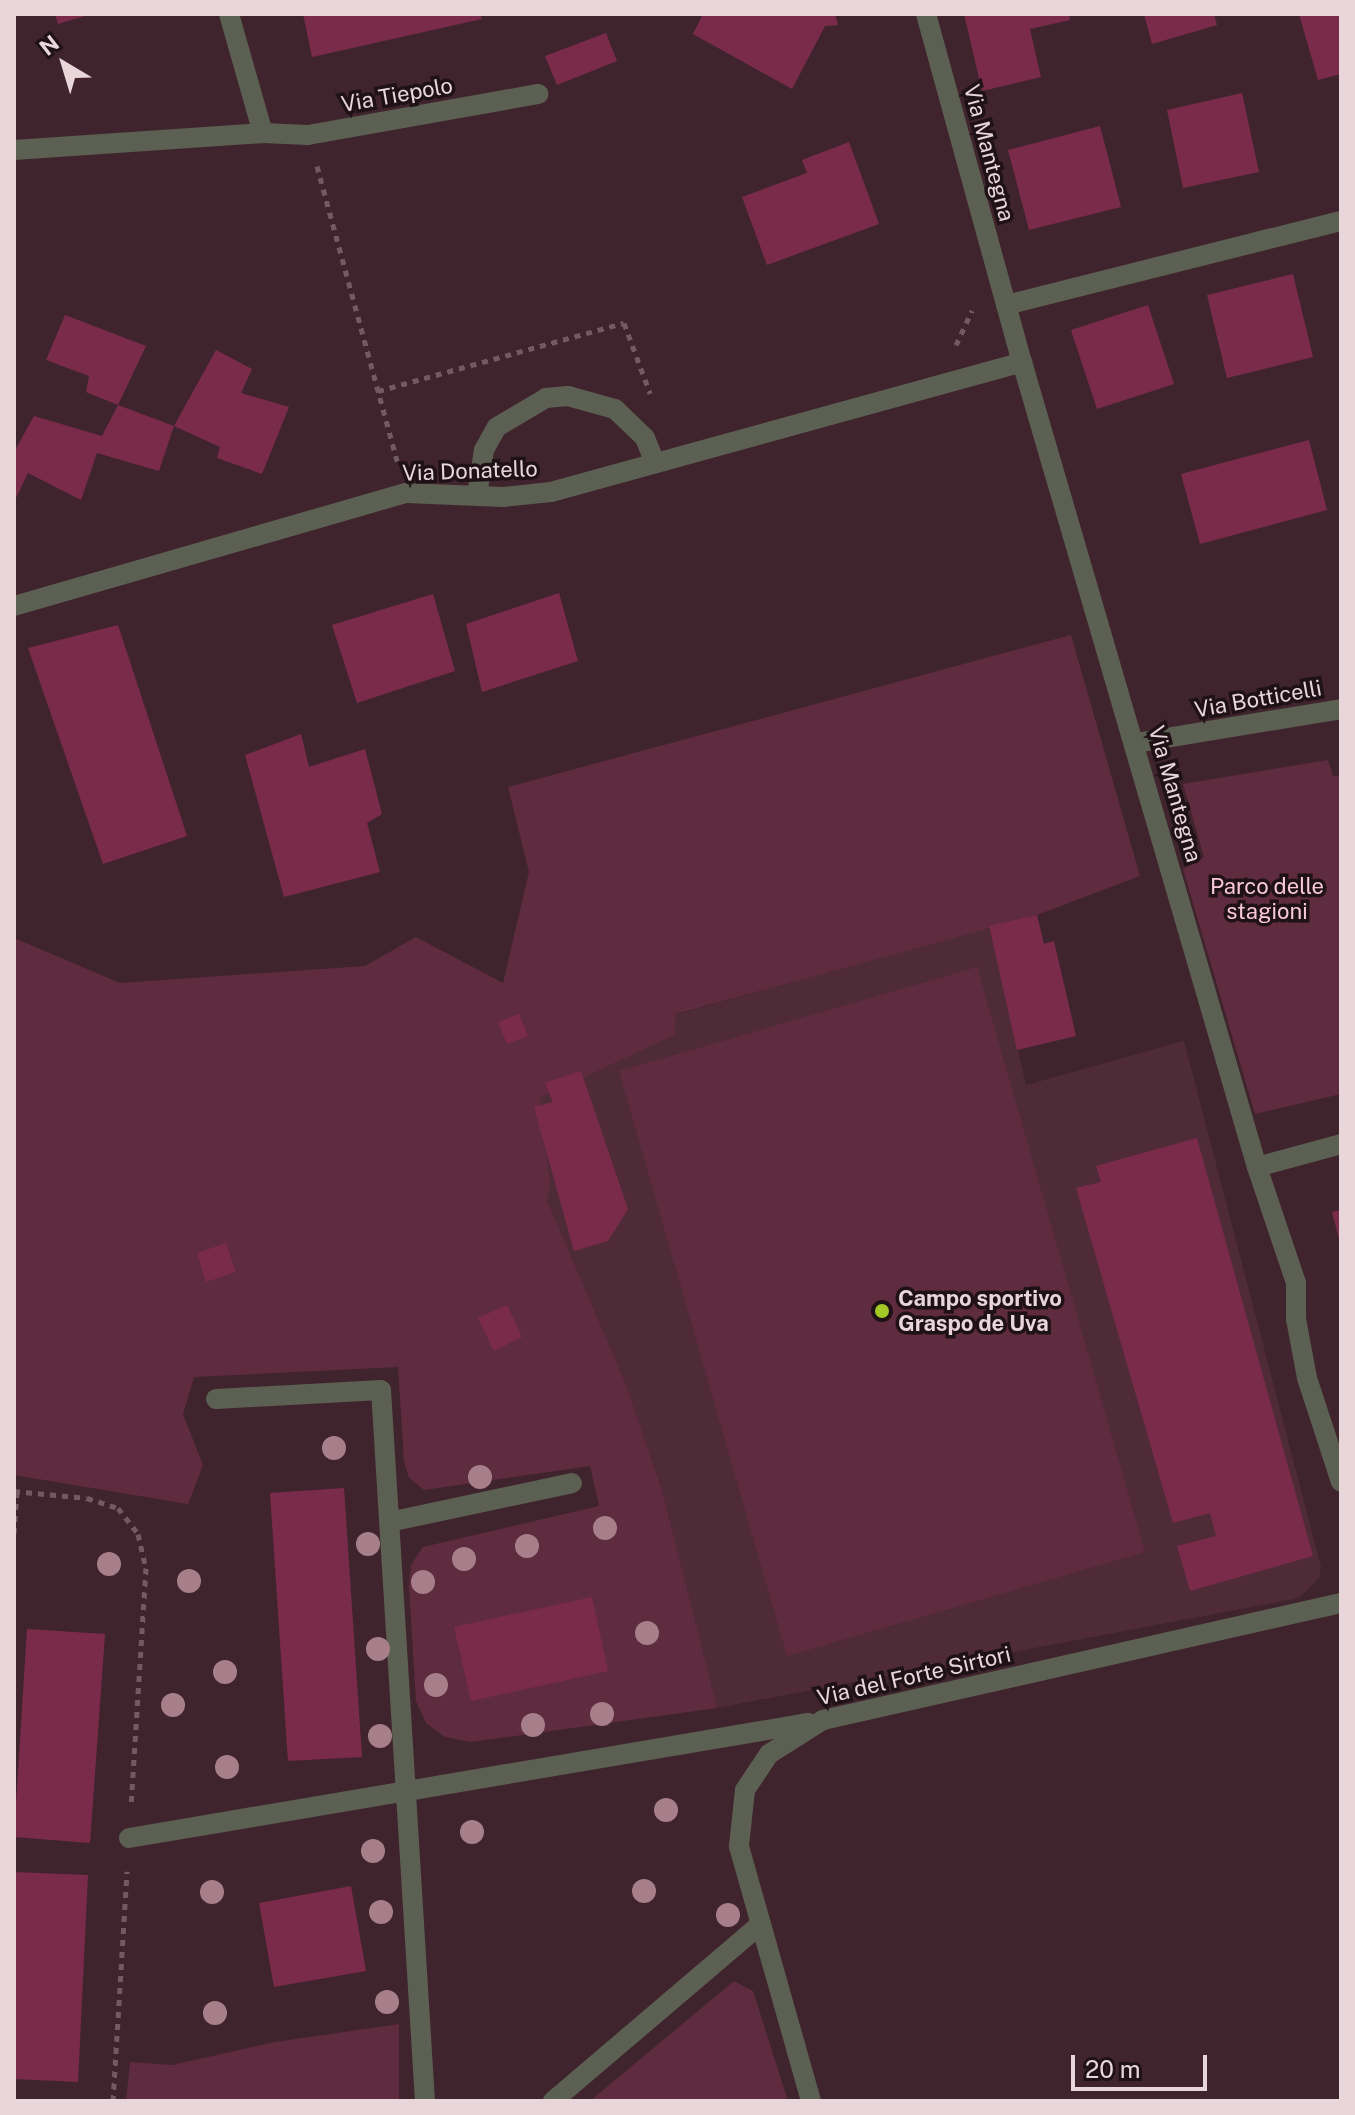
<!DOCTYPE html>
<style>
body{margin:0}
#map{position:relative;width:1355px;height:2115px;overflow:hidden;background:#40242d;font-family:"Public Sans",sans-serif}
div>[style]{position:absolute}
.built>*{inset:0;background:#4f2b37}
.green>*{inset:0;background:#5f2b3e}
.building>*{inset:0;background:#7b2b4a}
.path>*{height:5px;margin-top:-2.5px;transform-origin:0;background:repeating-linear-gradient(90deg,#735a61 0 6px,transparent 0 12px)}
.minor>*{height:20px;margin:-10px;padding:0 10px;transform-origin:10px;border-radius:10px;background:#5c6053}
.trees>*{width:24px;height:24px;margin:-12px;border-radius:50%;background:#a67f8a}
.dots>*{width:22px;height:22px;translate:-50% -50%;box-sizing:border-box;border:4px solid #1f1216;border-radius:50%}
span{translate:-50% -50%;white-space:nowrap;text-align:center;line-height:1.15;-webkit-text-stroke:7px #1f1216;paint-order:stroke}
.street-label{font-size:22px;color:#e9d6db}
.park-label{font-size:22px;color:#fac9d7}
.poi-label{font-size:22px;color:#e9d6db;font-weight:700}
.left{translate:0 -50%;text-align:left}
.frame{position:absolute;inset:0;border:16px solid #e9d6db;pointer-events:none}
.north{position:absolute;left:24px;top:24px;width:80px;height:80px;-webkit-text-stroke:6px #1f1216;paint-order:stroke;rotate:322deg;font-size:22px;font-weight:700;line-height:32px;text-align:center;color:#e9d6db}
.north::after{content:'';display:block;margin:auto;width:28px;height:36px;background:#e9d6db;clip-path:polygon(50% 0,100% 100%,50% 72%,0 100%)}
.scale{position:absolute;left:1071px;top:2055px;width:136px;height:36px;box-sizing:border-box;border:4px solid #e9d6db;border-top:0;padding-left:10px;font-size:24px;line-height:28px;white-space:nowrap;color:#e9d6db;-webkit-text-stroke:6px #1f1216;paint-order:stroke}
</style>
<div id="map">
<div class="built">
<div style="clip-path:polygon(989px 926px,1026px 1085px,1184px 1041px,1321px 1567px,1319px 1578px,1299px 1598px,717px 1708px,663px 1493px,627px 1387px,547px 1200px,531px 1084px,580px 1042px)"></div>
</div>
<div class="green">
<div style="clip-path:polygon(1071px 635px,1140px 876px,1037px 915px,676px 1014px,674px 1035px,540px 1098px,550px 1183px,547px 1200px,627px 1387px,663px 1493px,717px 1708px,471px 1742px,445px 1737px,426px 1723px,416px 1701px,409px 1586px,411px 1565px,423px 1547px,599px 1506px,590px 1466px,424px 1490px,409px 1478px,404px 1461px,398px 1367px,194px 1377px,183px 1414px,203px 1465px,188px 1504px,14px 1475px,14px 938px,120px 983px,365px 966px,416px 937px,503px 983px,529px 872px,508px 787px)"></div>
<div style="clip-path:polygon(1328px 760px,1333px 776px,1341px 775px,1341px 1094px,1255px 1114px,1183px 869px,1204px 857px,1183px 784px)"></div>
<div style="clip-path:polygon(977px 967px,1145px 1552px,787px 1656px,619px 1071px)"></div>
<div style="clip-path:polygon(734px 1981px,753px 1991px,788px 2101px,590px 2101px)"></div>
<div style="clip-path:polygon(399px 2024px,399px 2101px,126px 2101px,130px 2062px,172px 2065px,275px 2042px)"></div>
</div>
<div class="building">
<div style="clip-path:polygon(55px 14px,88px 14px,88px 15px,58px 24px)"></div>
<div style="clip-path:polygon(303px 14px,480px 14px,482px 19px,312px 57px)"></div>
<div style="clip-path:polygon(703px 14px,835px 14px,838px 25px,825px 26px,792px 89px,693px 34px)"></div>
<div style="clip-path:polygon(964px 14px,1069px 14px,1070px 20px,1030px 29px,1041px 77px,982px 91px)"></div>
<div style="clip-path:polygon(1144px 14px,1214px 14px,1217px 25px,1152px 44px)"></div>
<div style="clip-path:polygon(1299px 14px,1341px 14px,1341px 74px,1318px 80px)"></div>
<div style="clip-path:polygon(606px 33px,617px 61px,557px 85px,545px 56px)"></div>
<div style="clip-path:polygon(1242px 93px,1259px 172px,1183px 188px,1167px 110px)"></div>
<div style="clip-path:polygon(1100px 126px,1121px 207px,1029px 230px,1008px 150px)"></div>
<div style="clip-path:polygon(849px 142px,879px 224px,767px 265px,742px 197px,807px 173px,802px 160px)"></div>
<div style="clip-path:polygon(1293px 274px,1313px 357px,1227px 378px,1207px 295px)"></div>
<div style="clip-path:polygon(1148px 305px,1174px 384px,1097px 409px,1071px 330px)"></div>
<div style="clip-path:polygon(65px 315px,146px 346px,118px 405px,86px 392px,89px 376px,46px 360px)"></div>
<div style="clip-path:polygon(216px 350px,252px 369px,241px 393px,289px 407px,262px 474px,217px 458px,220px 447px,174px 426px,159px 471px,97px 453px,81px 500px,28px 473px,14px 502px,14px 452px,34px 416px,102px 436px,118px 405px,174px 426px)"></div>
<div style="clip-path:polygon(1309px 440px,1327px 510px,1200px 544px,1181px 474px)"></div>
<div style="clip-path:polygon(559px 593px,578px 661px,482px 692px,466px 624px)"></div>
<div style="clip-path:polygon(433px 594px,455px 671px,357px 703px,332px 625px)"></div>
<div style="clip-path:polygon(118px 625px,187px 836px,103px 864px,28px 648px)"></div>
<div style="clip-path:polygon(301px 734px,309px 767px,365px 749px,382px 814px,367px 823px,380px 872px,284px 897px,245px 755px)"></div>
<div style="clip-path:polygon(1037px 915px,1044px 944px,1054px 941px,1076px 1036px,1017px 1050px,989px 926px)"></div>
<div style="clip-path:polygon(519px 1014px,528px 1036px,507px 1044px,498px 1022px)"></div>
<div style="clip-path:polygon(581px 1071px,628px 1209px,608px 1241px,574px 1251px,534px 1107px,553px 1102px,545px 1083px)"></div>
<div style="clip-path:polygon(1197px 1138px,1313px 1556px,1190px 1591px,1177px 1546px,1216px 1536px,1210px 1513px,1173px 1523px,1076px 1188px,1101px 1182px,1096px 1166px)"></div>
<div style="clip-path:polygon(1341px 1210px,1341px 1243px,1340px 1243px,1332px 1212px)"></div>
<div style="clip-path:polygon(226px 1243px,236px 1272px,206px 1282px,197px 1253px)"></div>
<div style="clip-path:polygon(507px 1305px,522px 1337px,494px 1351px,478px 1318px)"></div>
<div style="clip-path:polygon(344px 1488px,362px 1757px,288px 1761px,270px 1493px)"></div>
<div style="clip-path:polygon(592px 1597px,608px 1671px,471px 1701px,454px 1627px)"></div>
<div style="clip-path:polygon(27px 1629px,105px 1634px,90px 1843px,14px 1837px)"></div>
<div style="clip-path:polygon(14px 1872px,88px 1875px,78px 2082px,14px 2079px)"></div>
<div style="clip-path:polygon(351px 1886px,366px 1971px,274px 1987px,259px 1903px)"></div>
</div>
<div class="path">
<div style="left:317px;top:166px;width:306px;rotate:74.8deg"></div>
<div style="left:956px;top:345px;width:38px;rotate:-65deg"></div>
<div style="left:378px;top:391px;width:255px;rotate:-15.5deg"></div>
<div style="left:624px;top:323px;width:75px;rotate:69.6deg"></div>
<div style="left:14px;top:1491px;width:73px;rotate:5.5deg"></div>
<div style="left:87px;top:1498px;width:33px;rotate:18deg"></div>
<div style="left:118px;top:1508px;width:33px;rotate:52deg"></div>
<div style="left:138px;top:1534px;width:35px;rotate:77deg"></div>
<div style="left:146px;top:1568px;width:237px;rotate:93.6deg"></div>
<div style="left:14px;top:1533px;width:42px;rotate:-85.9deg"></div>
<div style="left:113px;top:2101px;width:230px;rotate:-86.5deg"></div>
</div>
<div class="minor">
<div style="left:229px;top:14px;width:124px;rotate:74.1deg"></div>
<div style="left:926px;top:14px;width:361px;rotate:74.6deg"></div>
<div style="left:1022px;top:362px;width:839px;rotate:73.73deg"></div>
<div style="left:1257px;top:1167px;width:122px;rotate:71.4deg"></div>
<div style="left:1296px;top:1283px;width:36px;rotate:90deg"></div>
<div style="left:1296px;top:1319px;width:60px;rotate:79.4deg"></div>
<div style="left:1307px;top:1378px;width:109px;rotate:71.9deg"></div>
<div style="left:14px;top:150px;width:250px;rotate:-3.9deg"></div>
<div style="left:263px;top:133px;width:45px;rotate:2.5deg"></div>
<div style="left:308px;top:135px;width:234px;rotate:-10.1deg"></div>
<div style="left:1006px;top:305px;width:345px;rotate:-14.1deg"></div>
<div style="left:477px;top:495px;width:46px;rotate:-81.2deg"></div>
<div style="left:484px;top:450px;width:26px;rotate:-61deg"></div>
<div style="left:497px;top:427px;width:57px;rotate:-30.6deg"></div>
<div style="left:546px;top:398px;width:22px;rotate:-5deg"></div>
<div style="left:568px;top:396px;width:49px;rotate:15.5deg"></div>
<div style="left:615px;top:409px;width:42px;rotate:44deg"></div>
<div style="left:645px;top:438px;width:27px;rotate:68deg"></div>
<div style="left:14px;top:606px;width:408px;rotate:-16.1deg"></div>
<div style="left:406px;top:493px;width:97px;rotate:2.4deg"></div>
<div style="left:503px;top:497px;width:48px;rotate:-5.9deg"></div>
<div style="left:551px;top:492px;width:489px;rotate:-15.4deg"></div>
<div style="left:1136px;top:743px;width:208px;rotate:-9.4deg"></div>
<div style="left:1257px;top:1167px;width:87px;rotate:-15.3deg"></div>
<div style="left:216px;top:1399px;width:165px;rotate:-3.1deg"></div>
<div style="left:381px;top:1390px;width:712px;rotate:86.46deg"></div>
<div style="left:389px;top:1522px;width:187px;rotate:-12deg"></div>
<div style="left:129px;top:1838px;width:689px;rotate:-9.61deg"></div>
<div style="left:553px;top:2101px;width:272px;rotate:-40.4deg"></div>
<div style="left:811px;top:2101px;width:265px;rotate:-105.8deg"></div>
<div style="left:739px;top:1846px;width:56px;rotate:-83.9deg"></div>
<div style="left:745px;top:1790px;width:43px;rotate:-56.3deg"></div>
<div style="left:769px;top:1754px;width:64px;rotate:-32.2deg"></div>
<div style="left:823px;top:1720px;width:531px;rotate:-12.73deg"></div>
</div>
<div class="trees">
<div style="left:334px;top:1448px"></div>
<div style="left:480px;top:1477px"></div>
<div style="left:605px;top:1528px"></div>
<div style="left:368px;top:1544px"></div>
<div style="left:527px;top:1546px"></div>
<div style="left:464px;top:1559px"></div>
<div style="left:109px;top:1564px"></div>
<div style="left:189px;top:1581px"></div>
<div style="left:423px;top:1582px"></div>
<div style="left:647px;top:1633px"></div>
<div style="left:378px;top:1649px"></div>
<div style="left:225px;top:1672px"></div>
<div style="left:436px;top:1685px"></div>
<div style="left:173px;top:1705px"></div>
<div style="left:602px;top:1714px"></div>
<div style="left:533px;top:1725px"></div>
<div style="left:380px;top:1736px"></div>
<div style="left:227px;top:1767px"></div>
<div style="left:666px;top:1810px"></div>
<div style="left:472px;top:1832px"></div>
<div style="left:373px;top:1851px"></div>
<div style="left:644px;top:1891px"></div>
<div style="left:212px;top:1892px"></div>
<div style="left:381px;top:1912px"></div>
<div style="left:728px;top:1915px"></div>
<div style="left:387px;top:2002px"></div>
<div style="left:215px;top:2013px"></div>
</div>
<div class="dots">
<div style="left:882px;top:1311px;background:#a4c825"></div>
</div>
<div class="street-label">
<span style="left:397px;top:95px;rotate:-10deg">Via Tiepolo</span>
<span style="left:989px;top:153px;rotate:75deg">Via Mantegna</span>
<span style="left:470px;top:471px;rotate:-2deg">Via Donatello</span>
<span style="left:1258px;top:699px;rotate:-10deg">Via Botticelli</span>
<span style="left:1175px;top:794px;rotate:74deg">Via Mantegna</span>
<span style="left:914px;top:1676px;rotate:-13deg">Via del Forte Sirtori</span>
</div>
<div class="park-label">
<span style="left:1267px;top:899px">Parco delle<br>stagioni</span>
</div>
<div class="poi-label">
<span class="left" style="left:898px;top:1311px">Campo sportivo<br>Graspo de Uva</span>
</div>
<div class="frame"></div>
<div class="north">N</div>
<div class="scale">20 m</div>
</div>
